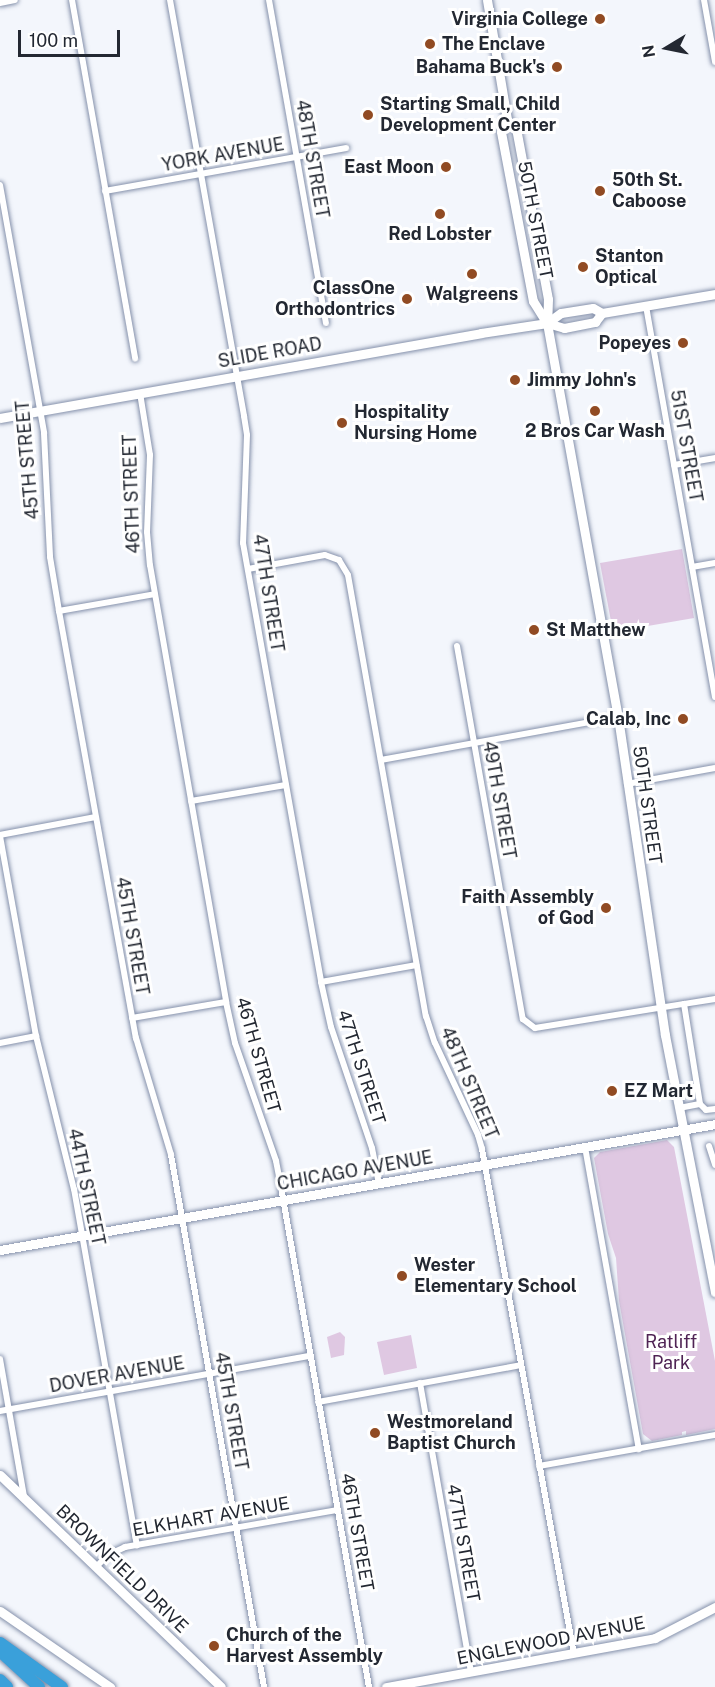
<!DOCTYPE html>
<style>
body{margin:0}
#map{position:relative;width:715px;height:1687px;overflow:hidden;background:#f3f6fc;font-family:"Public Sans",sans-serif}
div>[style]{position:absolute}
.green>*{inset:0;background:#dfc8e2}
.roads{filter:drop-shadow(0 0 2px #8591ab) drop-shadow(0 0 2px #8591ab)}
.street>*{height:6px;margin:-3px;padding:0 3px;transform-origin:3px;border-radius:3px;background:#fff}
.secondary>*{height:9px;margin:-4.5px;padding:0 4.5px;transform-origin:4.5px;border-radius:4.5px;background:#fff}
.highway>*{height:12px;margin:-6px;padding:0 6px;transform-origin:6px;border-radius:6px;background:#3aa0da}
.dots>*{width:16px;height:16px;translate:-50% -50%;box-sizing:border-box;border:3px solid #fff;border-radius:50%}
span{translate:-50% -50%;white-space:nowrap;text-align:center;line-height:1.15;-webkit-text-stroke:6px #fff;paint-order:stroke}
.poi-label{font-size:18px;color:#232832;font-weight:700}
.right{translate:-100% -50%;text-align:right}
.left{translate:0 -50%;text-align:left}
.street-label{font-size:18px;color:#232832}
.park-label{font-size:18px;color:#4f2354}
.north{position:absolute;left:637px;top:18px;width:60px;height:60px;-webkit-text-stroke:4px #fff;paint-order:stroke;rotate:260deg;font-size:16px;font-weight:700;line-height:24px;text-align:center;color:#232832}
.north::after{content:'';display:block;margin:auto;width:21px;height:27px;background:#232832;clip-path:polygon(50% 0,100% 100%,50% 72%,0 100%)}
.scale{position:absolute;left:18px;top:30px;width:102px;height:27px;box-sizing:border-box;border:3px solid #232832;border-top:0;padding-left:8px;font-size:18px;line-height:21px;white-space:nowrap;color:#232832;-webkit-text-stroke:4px #fff;paint-order:stroke}
</style>
<div id="map">
<div class="green">
<div style="clip-path:polygon(682px 549px,694px 618px,613px 632px,600px 563px)"></div>
<div style="clip-path:polygon(667px 1140px,674px 1147px,715px 1361px,715px 1429px,686px 1435px,686px 1431px,682px 1432px,682px 1435px,652px 1441px,643px 1434px,619px 1301px,616px 1258px,608px 1234px,594px 1158px,600px 1152px)"></div>
<div style="clip-path:polygon(340px 1332px,345px 1337px,344px 1355px,331px 1358px,327px 1337px)"></div>
<div style="clip-path:polygon(411px 1335px,417px 1368px,384px 1375px,377px 1342px)"></div>
</div>
<div class="roads">
<div class="street">
<div style="left:72px;top:0;width:364px;rotate:80deg"></div>
<div style="left:170px;top:0;width:423px;rotate:79.9deg"></div>
<div style="left:244px;top:416px;width:19px;rotate:81deg"></div>
<div style="left:247px;top:435px;width:108px;rotate:92.1deg"></div>
<div style="left:243px;top:543px;width:446px;rotate:79.9deg"></div>
<div style="left:321px;top:982px;width:46px;rotate:77.5deg"></div>
<div style="left:331px;top:1027px;width:128px;rotate:71.3deg"></div>
<div style="left:372px;top:1148px;width:36px;rotate:79deg"></div>
<div style="left:269px;top:0;width:328px;rotate:80deg"></div>
<div style="left:704px;top:0;width:63px;rotate:79.9deg"></div>
<div style="left:0;top:3px;width:15px;rotate:-11deg"></div>
<div style="left:0;top:185px;width:252px;rotate:79.9deg"></div>
<div style="left:44px;top:433px;width:124px;rotate:87.2deg"></div>
<div style="left:50px;top:557px;width:55px;rotate:80.5deg"></div>
<div style="left:59px;top:611px;width:434px;rotate:79.8deg"></div>
<div style="left:136px;top:1038px;width:122px;rotate:73.3deg"></div>
<div style="left:171px;top:1155px;width:540px;rotate:80.08deg"></div>
<div style="left:105px;top:191px;width:245px;rotate:-10.1deg"></div>
<div style="left:646px;top:306px;width:397px;rotate:80deg"></div>
<div style="left:140px;top:393px;width:63px;rotate:80.8deg"></div>
<div style="left:150px;top:455px;width:77px;rotate:92.2deg"></div>
<div style="left:147px;top:532px;width:33px;rotate:85deg"></div>
<div style="left:150px;top:565px;width:444px;rotate:80.1deg"></div>
<div style="left:226px;top:1002px;width:42px;rotate:77.6deg"></div>
<div style="left:235px;top:1043px;width:125px;rotate:70.8deg"></div>
<div style="left:276px;top:1161px;width:26px;rotate:79deg"></div>
<div style="left:281px;top:1187px;width:508px;rotate:80.02deg"></div>
<div style="left:674px;top:465px;width:42px;rotate:-9.7deg"></div>
<div style="left:692px;top:567px;width:23px;rotate:-10deg"></div>
<div style="left:248px;top:569px;width:78px;rotate:-10.3deg"></div>
<div style="left:325px;top:555px;width:15px;rotate:20deg"></div>
<div style="left:339px;top:560px;width:17px;rotate:59deg"></div>
<div style="left:348px;top:575px;width:448px;rotate:80deg"></div>
<div style="left:426px;top:1016px;width:28px;rotate:72deg"></div>
<div style="left:435px;top:1043px;width:102px;rotate:64.9deg"></div>
<div style="left:478px;top:1135px;width:15px;rotate:74deg"></div>
<div style="left:482px;top:1149px;width:513px;rotate:79.68deg"></div>
<div style="left:59px;top:611px;width:97px;rotate:-10deg"></div>
<div style="left:457px;top:646px;width:379px;rotate:80deg"></div>
<div style="left:523px;top:1019px;width:15px;rotate:37deg"></div>
<div style="left:535px;top:1028px;width:151px;rotate:-9.2deg"></div>
<div style="left:381px;top:760px;width:241px;rotate:-10.3deg"></div>
<div style="left:627px;top:784px;width:89px;rotate:-10.3deg"></div>
<div style="left:191px;top:801px;width:96px;rotate:-9.6deg"></div>
<div style="left:0;top:835px;width:97px;rotate:-10.7deg"></div>
<div style="left:0;top:836px;width:203px;rotate:79.8deg"></div>
<div style="left:36px;top:1036px;width:158px;rotate:76.1deg"></div>
<div style="left:74px;top:1189px;width:362px;rotate:80deg"></div>
<div style="left:321px;top:982px;width:97px;rotate:-10.1deg"></div>
<div style="left:715px;top:999px;width:31px;rotate:171deg"></div>
<div style="left:684px;top:1004px;width:101px;rotate:80.9deg"></div>
<div style="left:700px;top:1104px;width:8px;rotate:45deg"></div>
<div style="left:706px;top:1110px;width:9px;rotate:-6deg"></div>
<div style="left:132px;top:1018px;width:95px;rotate:-9.7deg"></div>
<div style="left:0;top:1043px;width:37px;rotate:-11deg"></div>
<div style="left:679px;top:1108px;width:21px;rotate:-11deg"></div>
<div style="left:709px;top:1146px;width:20px;rotate:72deg"></div>
<div style="left:585px;top:1147px;width:307px;rotate:79.9deg"></div>
<div style="left:0;top:1359px;width:140px;rotate:80.1deg"></div>
<div style="left:420px;top:1383px;width:293px;rotate:80deg"></div>
<div style="left:318px;top:1402px;width:206px;rotate:-10.3deg"></div>
<div style="left:0;top:1411px;width:315px;rotate:-10.1deg"></div>
<div style="left:539px;top:1466px;width:179px;rotate:-10deg"></div>
<div style="left:96px;top:1567px;width:17px;rotate:-45deg"></div>
<div style="left:108px;top:1555px;width:19px;rotate:-25deg"></div>
<div style="left:125px;top:1547px;width:216px;rotate:-9.9deg"></div>
</div>
<div class="secondary">
<div style="left:487px;top:0;width:122px;rotate:80.5deg"></div>
<div style="left:507px;top:120px;width:12px;rotate:42deg"></div>
<div style="left:516px;top:128px;width:174px;rotate:79.4deg"></div>
<div style="left:548px;top:299px;width:24px;rotate:92deg"></div>
<div style="left:547px;top:323px;width:400px;rotate:79.8deg"></div>
<div style="left:618px;top:717px;width:321px;rotate:81.6deg"></div>
<div style="left:665px;top:1035px;width:262px;rotate:79deg"></div>
<div style="left:507px;top:120px;width:13px;rotate:117deg"></div>
<div style="left:501px;top:132px;width:172px;rotate:79.3deg"></div>
<div style="left:533px;top:301px;width:26px;rotate:58deg"></div>
<div style="left:547px;top:323px;width:17px;rotate:-36deg"></div>
<div style="left:561px;top:313px;width:32px;rotate:-9deg"></div>
<div style="left:593px;top:308px;width:10px;rotate:29deg"></div>
<div style="left:602px;top:313px;width:115px;rotate:-9.5deg"></div>
<div style="left:0;top:418px;width:488px;rotate:-10deg"></div>
<div style="left:481px;top:333px;width:67px;rotate:-8.6deg"></div>
<div style="left:547px;top:323px;width:18px;rotate:16deg"></div>
<div style="left:564px;top:328px;width:32px;rotate:-11deg"></div>
<div style="left:595px;top:322px;width:11px;rotate:-52deg"></div>
<div style="left:0;top:1250px;width:726px;rotate:-9.99deg"></div>
<div style="left:0;top:1475px;width:306px;rotate:43.8deg"></div>
<div style="left:0;top:1611px;width:134px;rotate:34.6deg"></div>
<div style="left:386px;top:1687px;width:273px;rotate:-10.3deg"></div>
<div style="left:655px;top:1638px;width:68px;rotate:-27.3deg"></div>
</div>
<div class="highway">
<div style="left:0;top:1643px;width:76px;rotate:35.4deg"></div>
<div style="left:0;top:1651px;width:53px;rotate:42.7deg"></div>
<div style="left:0;top:1680px;width:10px;rotate:45deg"></div>
</div>
</div>
<div class="dots">
<div style="left:600px;top:19px;background:#914b23"></div>
<div style="left:430px;top:44px;background:#914b23"></div>
<div style="left:557px;top:67px;background:#914b23"></div>
<div style="left:368px;top:115px;background:#914b23"></div>
<div style="left:446px;top:167px;background:#914b23"></div>
<div style="left:600px;top:191px;background:#914b23"></div>
<div style="left:440px;top:214px;background:#914b23"></div>
<div style="left:583px;top:267px;background:#914b23"></div>
<div style="left:472px;top:274px;background:#914b23"></div>
<div style="left:407px;top:299px;background:#914b23"></div>
<div style="left:683px;top:343px;background:#914b23"></div>
<div style="left:515px;top:380px;background:#914b23"></div>
<div style="left:595px;top:411px;background:#914b23"></div>
<div style="left:342px;top:423px;background:#914b23"></div>
<div style="left:534px;top:630px;background:#914b23"></div>
<div style="left:683px;top:719px;background:#914b23"></div>
<div style="left:606px;top:908px;background:#914b23"></div>
<div style="left:612px;top:1091px;background:#914b23"></div>
<div style="left:402px;top:1276px;background:#914b23"></div>
<div style="left:375px;top:1433px;background:#914b23"></div>
<div style="left:214px;top:1646px;background:#914b23"></div>
</div>
<div class="poi-label">
<span class="right" style="left:588px;top:19px">Virginia College</span>
<span class="left" style="left:442px;top:44px">The Enclave</span>
<span class="right" style="left:545px;top:67px">Bahama Buck's</span>
<span class="left" style="left:380px;top:115px">Starting Small, Child<br>Development Center</span>
<span class="right" style="left:434px;top:167px">East Moon</span>
<span class="left" style="left:612px;top:191px">50th St.<br>Caboose</span>
<span style="left:440px;top:234px">Red Lobster</span>
<span class="left" style="left:595px;top:267px">Stanton<br>Optical</span>
<span class="right" style="left:395px;top:299px">ClassOne<br>Orthodontrics</span>
<span style="left:472px;top:294px">Walgreens</span>
<span class="right" style="left:671px;top:343px">Popeyes</span>
<span class="left" style="left:527px;top:380px">Jimmy John's</span>
<span class="left" style="left:354px;top:423px">Hospitality<br>Nursing Home</span>
<span style="left:595px;top:431px">2 Bros Car Wash</span>
<span class="left" style="left:546px;top:630px">St Matthew</span>
<span class="right" style="left:671px;top:719px">Calab, Inc</span>
<span class="right" style="left:594px;top:908px">Faith Assembly<br>of God</span>
<span class="left" style="left:624px;top:1091px">EZ Mart</span>
<span class="left" style="left:414px;top:1276px">Wester<br>Elementary School</span>
<span class="left" style="left:387px;top:1433px">Westmoreland<br>Baptist Church</span>
<span class="left" style="left:226px;top:1646px">Church of the<br>Harvest Assembly</span>
</div>
<div class="street-label">
<span style="left:223px;top:155px;rotate:-10deg">YORK AVENUE</span>
<span style="left:312px;top:159px;rotate:80deg">48TH STREET</span>
<span style="left:535px;top:220px;rotate:79deg">50TH STREET</span>
<span style="left:270px;top:353px;rotate:-10deg">SLIDE ROAD</span>
<span style="left:686px;top:446px;rotate:80deg">51ST STREET</span>
<span style="left:28px;top:460px;rotate:-95deg">45TH STREET</span>
<span style="left:132px;top:494px;rotate:-92deg">46TH STREET</span>
<span style="left:268px;top:593px;rotate:81deg">47TH STREET</span>
<span style="left:499px;top:800px;rotate:80deg">49TH STREET</span>
<span style="left:647px;top:805px;rotate:82deg">50TH STREET</span>
<span style="left:132px;top:936px;rotate:80deg">45TH STREET</span>
<span style="left:258px;top:1055px;rotate:74deg">46TH STREET</span>
<span style="left:361px;top:1067px;rotate:72deg">47TH STREET</span>
<span style="left:469px;top:1083px;rotate:67deg">48TH STREET</span>
<span style="left:355px;top:1171px;rotate:-10deg">CHICAGO AVENUE</span>
<span style="left:86px;top:1187px;rotate:78deg">44TH STREET</span>
<span style="left:117px;top:1375px;rotate:-10deg">DOVER AVENUE</span>
<span style="left:231px;top:1411px;rotate:80deg">45TH STREET</span>
<span style="left:211px;top:1517px;rotate:-10deg">ELKHART AVENUE</span>
<span style="left:357px;top:1532px;rotate:80deg">46TH STREET</span>
<span style="left:463px;top:1543px;rotate:80deg">47TH STREET</span>
<span style="left:122px;top:1569px;rotate:44deg">BROWNFIELD DRIVE</span>
<span style="left:551px;top:1641px;rotate:-11deg">ENGLEWOOD AVENUE</span>
</div>
<div class="park-label">
<span style="left:671px;top:1353px">Ratliff<br>Park</span>
</div>
<div class="north">N</div>
<div class="scale">100 m</div>
</div>
